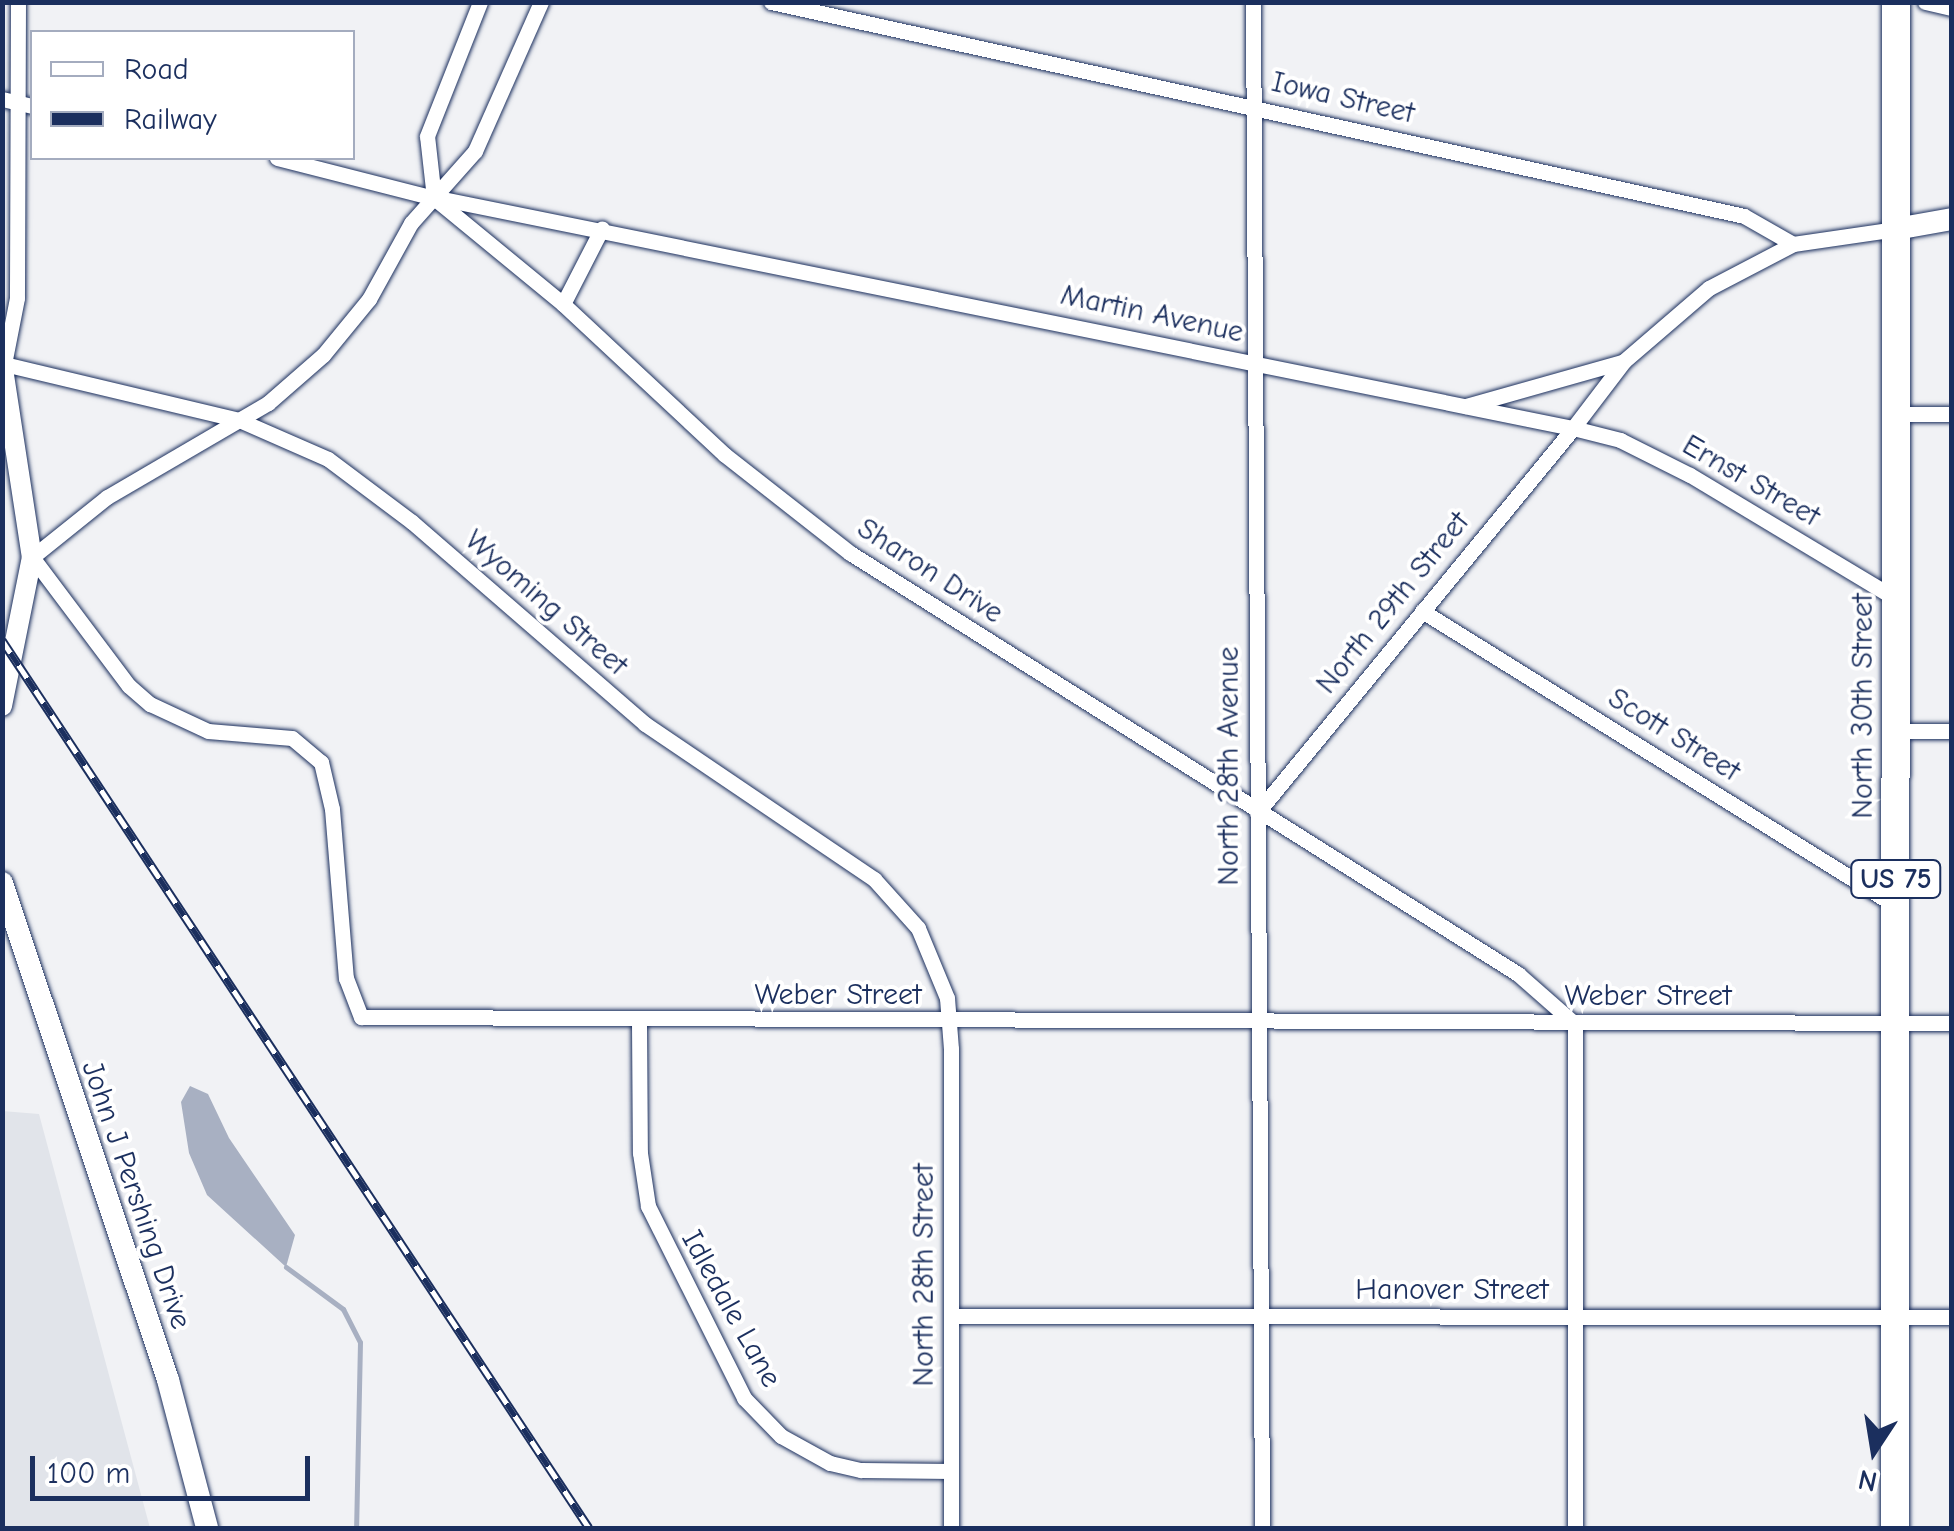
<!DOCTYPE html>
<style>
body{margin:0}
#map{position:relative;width:1954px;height:1531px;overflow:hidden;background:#f1f2f5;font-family:"Comic Neue",sans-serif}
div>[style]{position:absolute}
.built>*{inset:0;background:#e1e4ea}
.water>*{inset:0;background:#a8b0c2}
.stream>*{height:5px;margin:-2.5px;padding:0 2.5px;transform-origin:2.5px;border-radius:2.5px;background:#a8b0c2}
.roads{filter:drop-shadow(0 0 2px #1b2f5e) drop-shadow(0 0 2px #1b2f5e)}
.minor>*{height:15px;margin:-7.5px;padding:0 7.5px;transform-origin:7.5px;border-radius:7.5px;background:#fff}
.tertiary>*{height:20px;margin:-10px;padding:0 10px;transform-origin:10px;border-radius:10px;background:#fff}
.secondary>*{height:22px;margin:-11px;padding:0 11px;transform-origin:11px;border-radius:11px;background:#fff}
.trunk>*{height:28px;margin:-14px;padding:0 14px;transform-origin:14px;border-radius:14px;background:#fff}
.rail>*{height:9px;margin-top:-4.5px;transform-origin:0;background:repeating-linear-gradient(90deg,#fff 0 15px,#1b2f5e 0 30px);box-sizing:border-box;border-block:2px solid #1b2f5e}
span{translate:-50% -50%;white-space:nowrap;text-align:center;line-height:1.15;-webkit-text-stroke:8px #fff;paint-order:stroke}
.shield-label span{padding:2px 8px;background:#fff;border:2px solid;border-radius:8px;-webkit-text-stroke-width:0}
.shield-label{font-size:28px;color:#1b2f5e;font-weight:700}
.street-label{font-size:30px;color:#1b2f5e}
.frame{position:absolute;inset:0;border:5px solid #1b2f5e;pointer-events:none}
.legend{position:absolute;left:30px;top:30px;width:325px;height:130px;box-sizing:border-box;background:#fff;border:2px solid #a4acbf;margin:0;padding:12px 18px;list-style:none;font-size:30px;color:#1b2f5e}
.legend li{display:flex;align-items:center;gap:20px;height:50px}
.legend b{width:50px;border:2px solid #a4acbf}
.north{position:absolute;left:1824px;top:1401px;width:100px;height:100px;-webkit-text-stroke:8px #fff;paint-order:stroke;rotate:192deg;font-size:28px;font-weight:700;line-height:40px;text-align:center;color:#1b2f5e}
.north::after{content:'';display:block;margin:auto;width:35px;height:45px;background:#1b2f5e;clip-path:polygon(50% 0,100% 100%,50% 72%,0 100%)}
.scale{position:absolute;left:30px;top:1456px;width:280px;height:45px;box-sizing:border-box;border:5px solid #1b2f5e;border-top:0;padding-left:12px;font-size:30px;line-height:35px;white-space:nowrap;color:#1b2f5e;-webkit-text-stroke:8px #fff;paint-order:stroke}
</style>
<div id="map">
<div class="built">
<div style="clip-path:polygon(2px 1111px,39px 1114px,150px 1528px,3px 1528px)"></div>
</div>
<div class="water">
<div style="clip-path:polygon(190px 1086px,208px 1094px,229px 1138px,295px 1235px,286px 1267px,207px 1195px,189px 1153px,181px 1102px)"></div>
</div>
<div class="stream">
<div style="left:286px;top:1267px;width:71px;rotate:36.4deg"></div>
<div style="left:343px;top:1309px;width:37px;rotate:63deg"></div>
<div style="left:360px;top:1342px;width:186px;rotate:91.2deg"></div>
</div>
<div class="roads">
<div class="minor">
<div style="left:18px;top:2px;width:296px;rotate:90.2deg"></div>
<div style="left:17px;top:298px;width:67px;rotate:101.1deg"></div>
<div style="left:4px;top:364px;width:242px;rotate:13.4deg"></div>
<div style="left:239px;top:420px;width:97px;rotate:23.7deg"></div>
<div style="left:328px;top:459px;width:105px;rotate:36.9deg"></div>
<div style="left:412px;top:522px;width:308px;rotate:40.9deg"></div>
<div style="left:645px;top:724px;width:277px;rotate:34.1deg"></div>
<div style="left:874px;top:879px;width:66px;rotate:48.1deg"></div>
<div style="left:918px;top:928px;width:76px;rotate:67.5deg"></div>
<div style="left:947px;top:998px;width:51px;rotate:85.5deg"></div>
<div style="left:951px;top:1049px;width:479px;rotate:90deg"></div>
<div style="left:541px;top:2px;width:163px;rotate:113.9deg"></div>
<div style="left:475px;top:151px;width:96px;rotate:131.6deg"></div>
<div style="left:411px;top:223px;width:87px;rotate:118.9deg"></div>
<div style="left:369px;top:299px;width:72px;rotate:129.4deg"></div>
<div style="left:323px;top:355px;width:73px;rotate:138.9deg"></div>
<div style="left:268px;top:403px;width:186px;rotate:149.7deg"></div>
<div style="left:107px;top:497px;width:96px;rotate:141.3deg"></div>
<div style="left:32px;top:557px;width:161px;rotate:53.1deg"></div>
<div style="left:129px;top:686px;width:28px;rotate:41deg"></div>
<div style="left:150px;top:704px;width:64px;rotate:25deg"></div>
<div style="left:208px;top:731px;width:84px;rotate:4.8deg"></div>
<div style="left:292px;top:738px;width:38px;rotate:40deg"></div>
<div style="left:321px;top:762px;width:48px;rotate:76.8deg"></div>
<div style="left:332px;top:809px;width:170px;rotate:85.3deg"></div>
<div style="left:346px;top:978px;width:42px;rotate:69deg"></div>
<div style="left:361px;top:1017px;width:1591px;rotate:0.22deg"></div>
<div style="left:771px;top:2px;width:996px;rotate:12.4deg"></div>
<div style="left:1744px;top:216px;width:56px;rotate:29.7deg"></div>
<div style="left:1793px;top:244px;width:104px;rotate:-8.3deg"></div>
<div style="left:1253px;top:2px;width:1526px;rotate:89.66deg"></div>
<div style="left:1925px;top:2px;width:28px;rotate:13deg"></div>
<div style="left:2px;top:99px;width:31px;rotate:13deg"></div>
<div style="left:277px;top:158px;width:162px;rotate:14.3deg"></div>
<div style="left:434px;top:198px;width:167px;rotate:39.4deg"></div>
<div style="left:563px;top:304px;width:221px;rotate:43deg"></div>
<div style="left:725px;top:455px;width:159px;rotate:38.1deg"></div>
<div style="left:850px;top:553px;width:790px;rotate:32.22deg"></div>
<div style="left:1518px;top:974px;width:76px;rotate:41.3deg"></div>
<div style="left:1575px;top:1024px;width:504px;rotate:90deg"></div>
<div style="left:434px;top:198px;width:62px;rotate:-96.4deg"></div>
<div style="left:427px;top:136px;width:144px;rotate:-68.4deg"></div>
<div style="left:438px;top:198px;width:1158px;rotate:11.46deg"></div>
<div style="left:1573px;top:428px;width:84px;rotate:-52.7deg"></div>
<div style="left:1624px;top:361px;width:112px;rotate:-40.7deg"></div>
<div style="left:1709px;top:288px;width:95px;rotate:-27.6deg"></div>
<div style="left:563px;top:304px;width:85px;rotate:-62.8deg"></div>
<div style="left:1466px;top:406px;width:162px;rotate:-15.8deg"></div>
<div style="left:1896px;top:414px;width:56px"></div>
<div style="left:1422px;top:611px;width:558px;rotate:31.9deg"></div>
<div style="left:1896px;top:731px;width:56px"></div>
<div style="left:1257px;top:813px;width:498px;rotate:-50.6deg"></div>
<div style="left:1573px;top:428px;width:49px;rotate:14.3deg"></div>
<div style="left:1620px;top:440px;width:78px;rotate:26.6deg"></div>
<div style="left:1690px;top:475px;width:239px;rotate:31deg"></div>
<div style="left:639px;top:1023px;width:130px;rotate:89.6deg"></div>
<div style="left:640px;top:1153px;width:54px;rotate:81.4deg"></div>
<div style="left:648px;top:1206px;width:215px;rotate:63.4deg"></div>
<div style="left:744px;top:1398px;width:53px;rotate:45.8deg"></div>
<div style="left:781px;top:1436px;width:56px;rotate:28.9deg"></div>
<div style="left:830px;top:1463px;width:32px;rotate:13deg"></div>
<div style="left:861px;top:1470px;width:90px;rotate:0.6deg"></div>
<div style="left:951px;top:1316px;width:1001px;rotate:0.06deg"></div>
</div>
<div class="tertiary">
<div style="left:2px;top:362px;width:197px;rotate:81.3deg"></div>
<div style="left:32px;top:557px;width:152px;rotate:101.4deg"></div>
</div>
<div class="secondary">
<div style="left:1896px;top:229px;width:57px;rotate:-10.1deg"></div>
<div style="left:2px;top:883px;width:524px;rotate:71.53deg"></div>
<div style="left:168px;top:1380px;width:153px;rotate:75.2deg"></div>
</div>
<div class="trunk">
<div style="left:1895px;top:1528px;width:1526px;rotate:-89.96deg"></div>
</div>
</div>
<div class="rail">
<div style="left:2px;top:640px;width:1064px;rotate:56.53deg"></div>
</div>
<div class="shield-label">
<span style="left:1896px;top:879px">US 75</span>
</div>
<div class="street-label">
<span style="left:1343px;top:98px;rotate:13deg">Iowa Street</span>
<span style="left:1152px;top:314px;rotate:12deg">Martin Avenue</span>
<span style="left:1751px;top:481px;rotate:30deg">Ernst Street</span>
<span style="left:930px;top:571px;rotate:33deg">Sharon Drive</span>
<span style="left:546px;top:603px;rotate:41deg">Wyoming Street</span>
<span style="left:1393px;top:603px;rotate:-51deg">North 29th Street</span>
<span style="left:1863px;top:706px;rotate:-90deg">North 30th Street</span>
<span style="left:1674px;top:735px;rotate:32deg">Scott Street</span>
<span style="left:1229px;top:766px;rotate:-90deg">North 28th Avenue</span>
<span style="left:838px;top:995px">Weber Street</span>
<span style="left:1648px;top:996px">Weber Street</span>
<span style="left:136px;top:1195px;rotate:71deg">John J Pershing Drive</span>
<span style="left:924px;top:1275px;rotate:-90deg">North 28th Street</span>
<span style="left:1452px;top:1290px">Hanover Street</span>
<span style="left:731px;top:1309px;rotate:61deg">Idledale Lane</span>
</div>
<div class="frame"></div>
<ul class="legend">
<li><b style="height:12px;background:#fff"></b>Road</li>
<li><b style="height:12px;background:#1b2f5e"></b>Railway</li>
</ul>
<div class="north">N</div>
<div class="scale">100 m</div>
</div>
